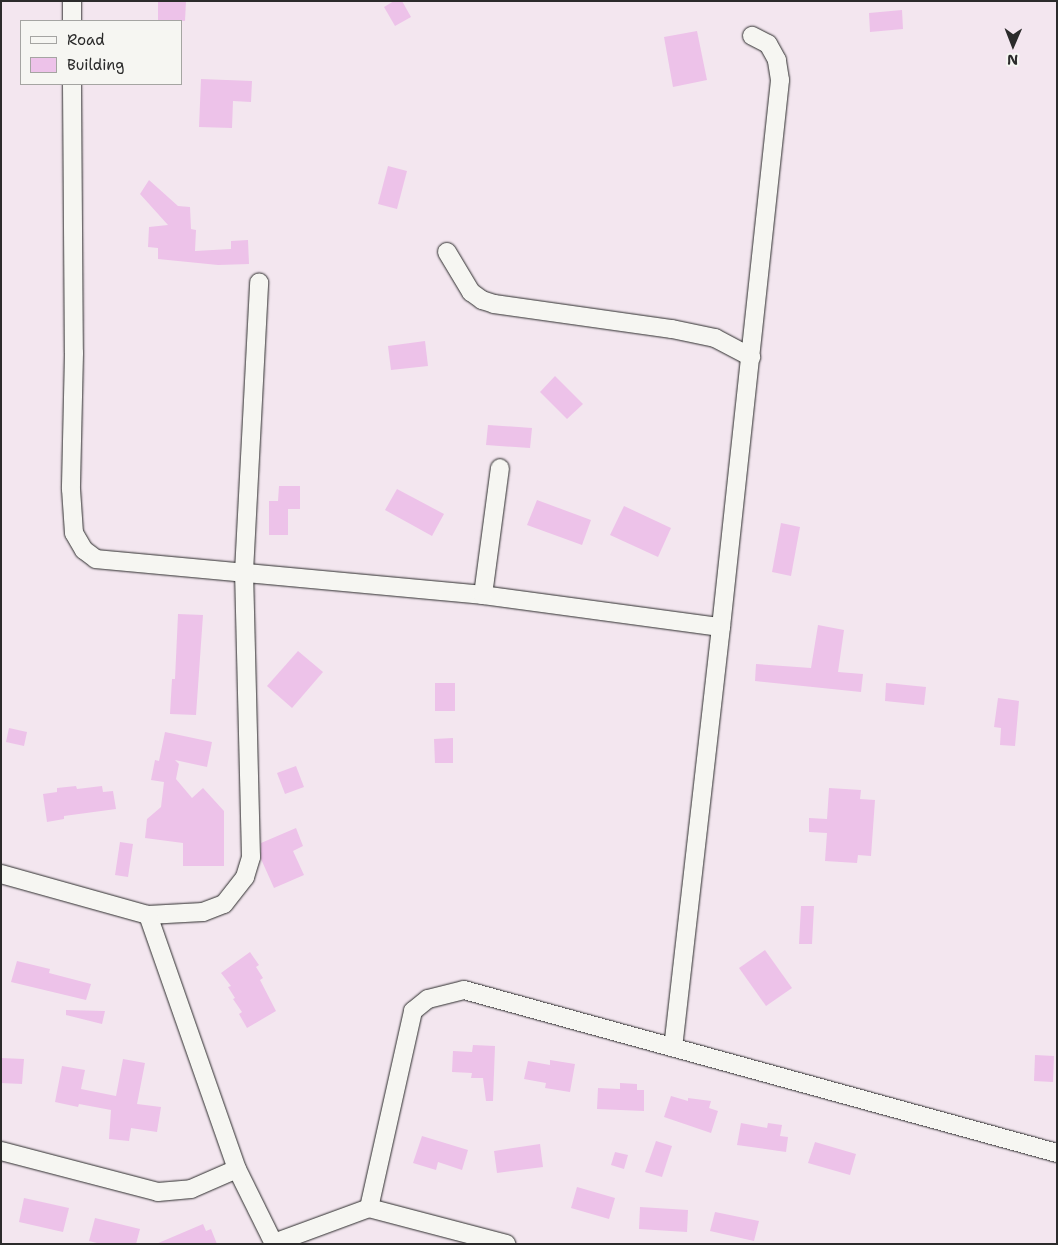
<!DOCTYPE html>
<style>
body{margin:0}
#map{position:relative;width:1058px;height:1245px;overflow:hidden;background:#f3e6ef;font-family:"Shantell Sans",sans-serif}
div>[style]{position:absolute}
.building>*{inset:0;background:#edc2e9}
.roads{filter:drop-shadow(0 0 1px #2b2b2b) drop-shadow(0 0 1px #2b2b2b)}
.minor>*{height:18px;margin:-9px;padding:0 9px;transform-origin:9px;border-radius:9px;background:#f6f6f2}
span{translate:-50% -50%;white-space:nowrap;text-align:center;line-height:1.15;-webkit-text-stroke:4px #f6f6f2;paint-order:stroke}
.frame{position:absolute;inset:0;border:2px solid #2b2b2b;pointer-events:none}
.legend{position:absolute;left:20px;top:20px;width:162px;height:65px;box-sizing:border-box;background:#f6f6f2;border:1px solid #a5a5a2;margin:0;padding:6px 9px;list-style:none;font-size:15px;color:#2b2b2b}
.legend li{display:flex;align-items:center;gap:10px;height:25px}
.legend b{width:25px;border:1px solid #a5a5a2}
.north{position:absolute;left:988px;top:20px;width:50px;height:50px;-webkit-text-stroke:4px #f6f6f2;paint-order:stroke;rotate:181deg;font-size:14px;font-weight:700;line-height:20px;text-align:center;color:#2b2b2b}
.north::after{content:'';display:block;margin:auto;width:18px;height:22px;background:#2b2b2b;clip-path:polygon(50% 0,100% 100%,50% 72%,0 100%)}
</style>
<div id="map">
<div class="building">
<div style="clip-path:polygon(158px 1px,186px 1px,185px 21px,158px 21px)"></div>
<div style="clip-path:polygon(394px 1px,402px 1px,411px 17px,395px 26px,384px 7px)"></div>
<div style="clip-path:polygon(902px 10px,903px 29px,870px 32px,869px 13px)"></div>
<div style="clip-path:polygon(697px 31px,707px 80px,673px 87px,664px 37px)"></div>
<div style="clip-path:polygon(201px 79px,252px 81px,251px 102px,233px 101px,232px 128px,199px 127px)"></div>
<div style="clip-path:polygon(388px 166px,407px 171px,397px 209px,378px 204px)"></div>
<div style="clip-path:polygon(149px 180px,178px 206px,190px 207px,191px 229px,196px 230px,195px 251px,231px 249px,231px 241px,248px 240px,249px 264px,218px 265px,158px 259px,158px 248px,148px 247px,149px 227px,168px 225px,140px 194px)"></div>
<div style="clip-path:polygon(425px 341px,428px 366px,391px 370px,388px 346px)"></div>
<div style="clip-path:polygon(555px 376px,583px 404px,567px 419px,540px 392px)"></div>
<div style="clip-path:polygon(488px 425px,532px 428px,530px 448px,486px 445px)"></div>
<div style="clip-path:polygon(279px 486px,300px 486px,300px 509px,288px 509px,288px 535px,269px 535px,269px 501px,278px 501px)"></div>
<div style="clip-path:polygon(397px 489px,444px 514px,432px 536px,385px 510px)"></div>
<div style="clip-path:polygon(537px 500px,591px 520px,582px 545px,527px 525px)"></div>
<div style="clip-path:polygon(624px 506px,671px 528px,658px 557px,610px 535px)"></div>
<div style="clip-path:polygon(781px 523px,800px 527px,791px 576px,772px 572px)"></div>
<div style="clip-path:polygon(178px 614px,203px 615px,196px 715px,170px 714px,172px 679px,175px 679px)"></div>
<div style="clip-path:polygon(818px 625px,844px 630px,838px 672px,863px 674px,861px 692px,755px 681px,756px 664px,811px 668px)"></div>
<div style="clip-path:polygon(298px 651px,323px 672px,292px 708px,267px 686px)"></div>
<div style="clip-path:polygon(435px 683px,455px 683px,455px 711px,435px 711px)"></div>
<div style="clip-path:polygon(886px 683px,926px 687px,924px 705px,885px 701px)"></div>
<div style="clip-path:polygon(998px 698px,1019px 701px,1015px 746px,1000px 745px,1001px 728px,994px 727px)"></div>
<div style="clip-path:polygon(9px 728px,27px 732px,24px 746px,6px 742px)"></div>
<div style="clip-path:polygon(165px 732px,212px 742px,207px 767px,175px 760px,179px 764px,176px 779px,192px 798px,203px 788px,224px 811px,224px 866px,183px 866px,183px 843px,145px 838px,147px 819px,161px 807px,164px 782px,151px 780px,155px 760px,159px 761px)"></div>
<div style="clip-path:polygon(453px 738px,453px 763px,435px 763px,434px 739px)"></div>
<div style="clip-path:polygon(296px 766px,304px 787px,285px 794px,277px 773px)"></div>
<div style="clip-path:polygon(76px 786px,77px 789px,102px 786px,103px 792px,113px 791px,116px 809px,64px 816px,64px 819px,47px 822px,43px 794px,57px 792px,57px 788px)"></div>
<div style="clip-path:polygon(829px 788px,861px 790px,860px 799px,875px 800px,871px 856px,858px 855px,857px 863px,825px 861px,827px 833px,809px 832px,809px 818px,827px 819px)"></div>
<div style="clip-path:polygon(296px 828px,303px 846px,293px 851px,304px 875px,274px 888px,261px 859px,261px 843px)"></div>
<div style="clip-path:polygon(120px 842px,133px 844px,128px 877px,115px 875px)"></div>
<div style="clip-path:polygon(801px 906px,814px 906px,812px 944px,799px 944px)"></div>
<div style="clip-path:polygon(765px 950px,792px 988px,766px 1006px,739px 968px)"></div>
<div style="clip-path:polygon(250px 952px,259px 965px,256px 967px,263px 978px,260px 980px,276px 1011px,247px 1028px,239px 1014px,242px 1012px,233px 999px,235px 998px,228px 987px,231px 986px,221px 973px)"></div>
<div style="clip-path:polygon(17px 961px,50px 969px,49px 973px,91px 984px,86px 1000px,11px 982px)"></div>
<div style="clip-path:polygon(66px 1010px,105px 1011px,102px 1024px,66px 1015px)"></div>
<div style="clip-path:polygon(473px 1045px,495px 1046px,493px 1101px,486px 1101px,483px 1078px,471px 1078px,472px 1073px,452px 1072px,453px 1051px,472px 1052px)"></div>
<div style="clip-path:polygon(1035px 1055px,1054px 1056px,1053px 1082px,1034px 1081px)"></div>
<div style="clip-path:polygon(1px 1058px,24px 1059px,22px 1084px,1px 1083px)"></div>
<div style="clip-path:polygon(123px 1059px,145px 1063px,137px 1104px,161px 1107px,157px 1132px,131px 1128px,129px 1141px,109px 1139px,111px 1110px,79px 1104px,78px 1107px,55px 1102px,62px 1066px,85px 1070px,81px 1089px,116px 1096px)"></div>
<div style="clip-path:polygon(550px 1060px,575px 1064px,570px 1092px,545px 1088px,546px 1083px,524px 1079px,528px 1061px,550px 1065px)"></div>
<div style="clip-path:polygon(620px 1083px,637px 1084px,637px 1090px,644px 1090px,644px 1111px,597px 1109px,598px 1088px,620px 1089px)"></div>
<div style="clip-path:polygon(671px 1096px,688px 1101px,688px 1098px,711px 1101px,709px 1108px,718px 1111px,711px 1133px,664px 1117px)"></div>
<div style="clip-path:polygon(741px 1123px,767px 1128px,768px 1123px,782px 1125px,780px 1136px,788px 1137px,786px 1152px,737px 1145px)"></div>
<div style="clip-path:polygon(422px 1136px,468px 1150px,462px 1170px,438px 1162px,436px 1170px,413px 1163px)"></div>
<div style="clip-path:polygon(656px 1141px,672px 1146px,662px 1177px,645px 1172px)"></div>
<div style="clip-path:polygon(815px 1142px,856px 1154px,850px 1175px,808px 1163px)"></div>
<div style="clip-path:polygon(540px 1144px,543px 1167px,497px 1173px,494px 1151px)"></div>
<div style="clip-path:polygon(615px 1152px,628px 1155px,624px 1169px,611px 1165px)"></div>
<div style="clip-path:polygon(577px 1187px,615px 1198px,609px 1219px,571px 1208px)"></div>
<div style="clip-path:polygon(24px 1198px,69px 1208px,63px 1232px,19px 1222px)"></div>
<div style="clip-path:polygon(640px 1207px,688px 1210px,687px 1232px,639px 1229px)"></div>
<div style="clip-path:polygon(715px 1212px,759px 1221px,754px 1241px,710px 1231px)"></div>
<div style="clip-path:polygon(95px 1218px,140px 1229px,136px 1244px,101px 1244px,89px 1241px)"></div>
<div style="clip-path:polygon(203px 1224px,206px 1231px,211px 1229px,217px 1244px,156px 1244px)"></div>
</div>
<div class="roads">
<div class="minor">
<div style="left:72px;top:1px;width:20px;rotate:90deg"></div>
<div style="left:72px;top:84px;width:269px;rotate:89.6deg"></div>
<div style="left:74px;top:353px;width:136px;rotate:91.3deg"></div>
<div style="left:71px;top:489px;width:44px;rotate:86.1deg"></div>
<div style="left:74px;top:533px;width:20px;rotate:60deg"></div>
<div style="left:84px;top:550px;width:15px;rotate:37deg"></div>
<div style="left:96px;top:559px;width:389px;rotate:5.3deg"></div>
<div style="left:483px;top:595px;width:240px;rotate:7.7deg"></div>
<div style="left:721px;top:627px;width:423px;rotate:96.5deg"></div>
<div style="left:447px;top:252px;width:47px;rotate:59deg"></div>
<div style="left:471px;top:292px;width:14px;rotate:36deg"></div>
<div style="left:482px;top:300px;width:13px;rotate:18deg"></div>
<div style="left:494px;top:304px;width:180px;rotate:8deg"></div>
<div style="left:672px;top:329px;width:44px;rotate:11.8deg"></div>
<div style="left:715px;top:338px;width:41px;rotate:27.8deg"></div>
<div style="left:483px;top:595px;width:128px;rotate:-82.4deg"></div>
<div style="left:721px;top:627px;width:550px;rotate:-83.84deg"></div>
<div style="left:780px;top:80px;width:20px;rotate:-99deg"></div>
<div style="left:777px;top:60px;width:18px;rotate:-119deg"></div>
<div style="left:768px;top:44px;width:18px;rotate:-153deg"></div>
<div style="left:1px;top:874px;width:153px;rotate:15.6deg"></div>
<div style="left:148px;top:915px;width:55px;rotate:-3.1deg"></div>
<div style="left:203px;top:912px;width:22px;rotate:-21deg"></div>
<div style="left:224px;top:904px;width:34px;rotate:-52deg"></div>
<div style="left:245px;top:877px;width:21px;rotate:-73deg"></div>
<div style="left:251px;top:857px;width:285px;rotate:-91.4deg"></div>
<div style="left:244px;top:572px;width:290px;rotate:-87deg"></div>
<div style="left:148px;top:915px;width:269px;rotate:70.7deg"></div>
<div style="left:237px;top:1169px;width:84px;rotate:63.7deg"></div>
<div style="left:1px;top:1151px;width:162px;rotate:14.6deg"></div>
<div style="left:158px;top:1192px;width:33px;rotate:-5deg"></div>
<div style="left:191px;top:1189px;width:50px;rotate:-23.5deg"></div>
<div style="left:369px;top:1208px;width:142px;rotate:14.7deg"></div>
<div style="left:274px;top:1243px;width:101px;rotate:-20.2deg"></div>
<div style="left:369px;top:1208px;width:202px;rotate:-77.4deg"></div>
<div style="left:413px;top:1011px;width:19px;rotate:-39deg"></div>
<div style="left:428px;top:999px;width:37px;rotate:-14deg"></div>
<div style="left:464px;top:990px;width:615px;rotate:15.37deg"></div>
</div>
</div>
<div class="frame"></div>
<ul class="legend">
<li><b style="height:6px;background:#f6f6f2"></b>Road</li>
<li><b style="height:14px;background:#edc2e9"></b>Building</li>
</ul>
<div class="north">N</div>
</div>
